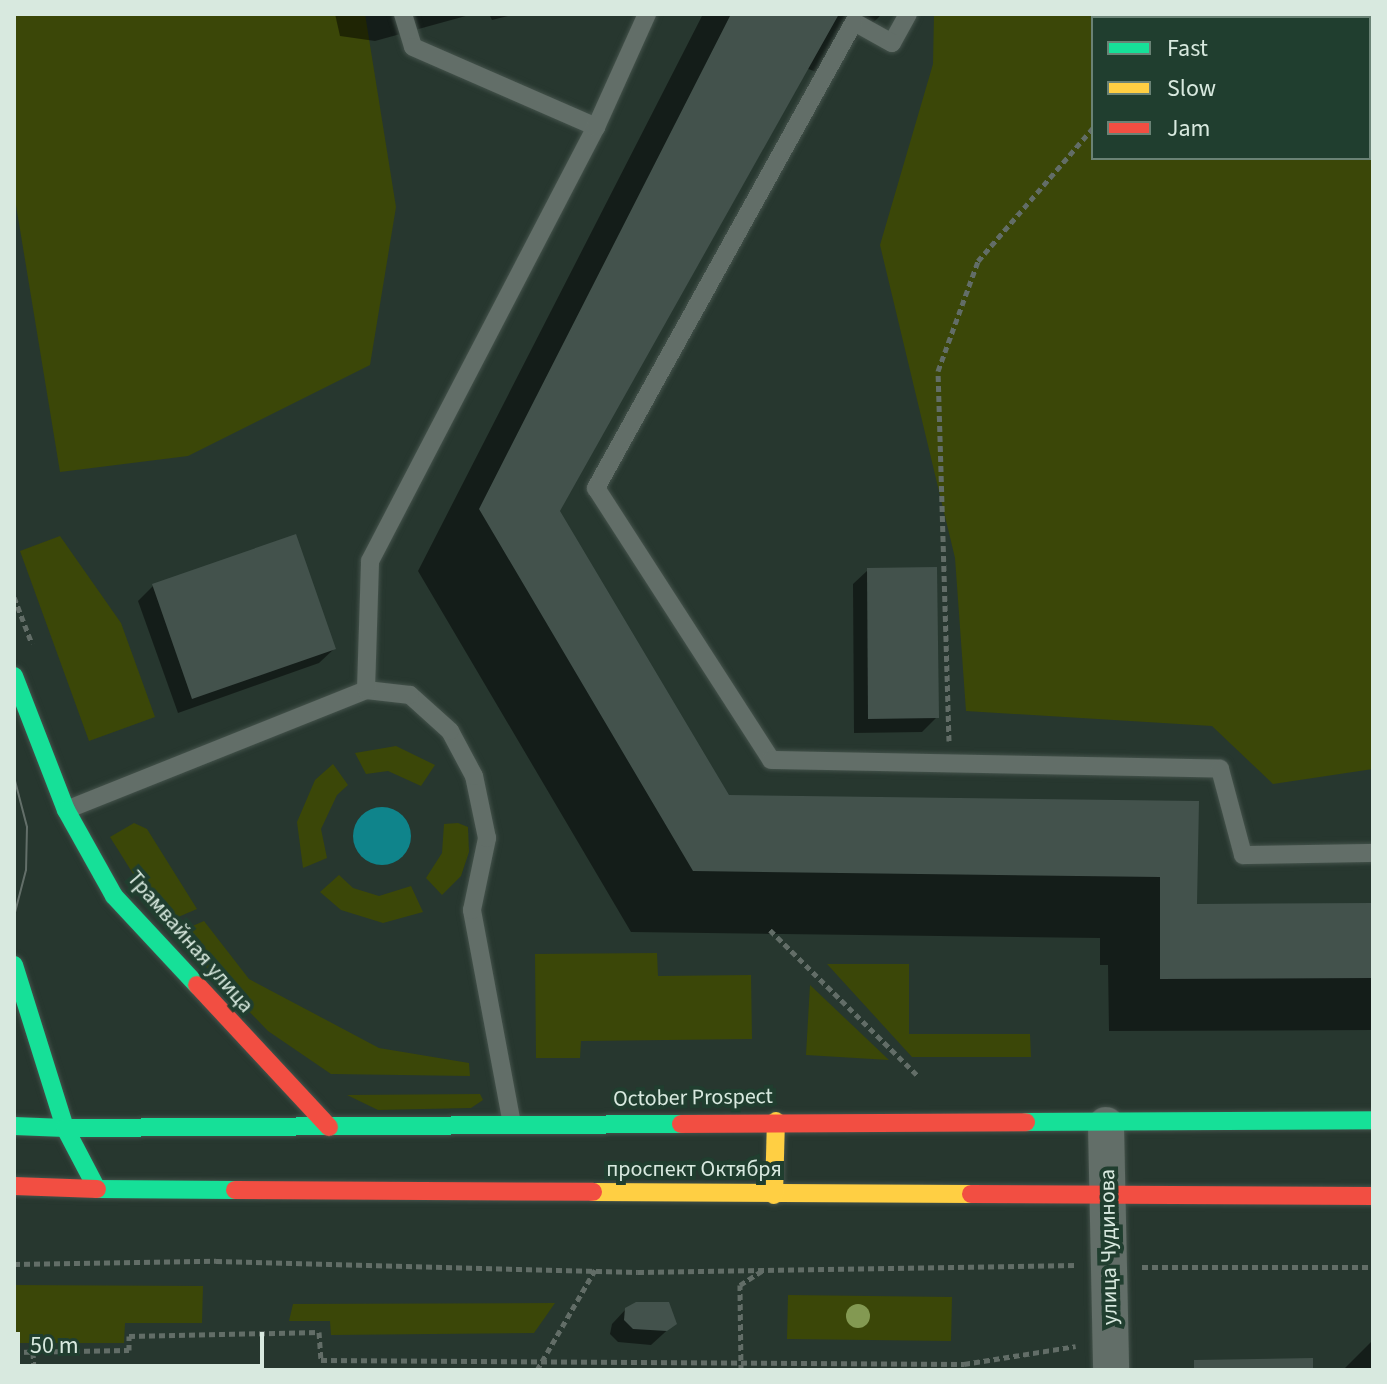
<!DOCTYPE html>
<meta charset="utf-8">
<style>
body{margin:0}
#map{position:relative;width:1387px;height:1384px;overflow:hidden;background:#27372f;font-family:"Source Sans 3",sans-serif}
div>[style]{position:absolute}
.green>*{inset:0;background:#3b4708}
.water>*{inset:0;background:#0f848b}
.round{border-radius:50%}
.shadow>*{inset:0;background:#0007}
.building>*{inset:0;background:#43524c}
.path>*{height:5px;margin-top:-2.5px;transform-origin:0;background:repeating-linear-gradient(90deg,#626d67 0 6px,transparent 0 10px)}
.roads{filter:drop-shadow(0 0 2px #44524b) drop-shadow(0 0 2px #44524b)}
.lane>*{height:18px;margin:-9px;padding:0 9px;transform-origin:9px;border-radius:9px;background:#626e68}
.street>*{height:36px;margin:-18px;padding:0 18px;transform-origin:18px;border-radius:18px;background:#626e68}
.fast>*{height:18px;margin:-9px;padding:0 9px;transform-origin:9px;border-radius:9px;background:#16e098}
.slow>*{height:18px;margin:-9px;padding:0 9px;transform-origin:9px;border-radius:9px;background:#ffcf43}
.jam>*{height:18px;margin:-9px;padding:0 9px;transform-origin:9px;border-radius:9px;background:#f24e42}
.tram>*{height:2px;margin:-1px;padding:0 1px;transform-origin:1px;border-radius:1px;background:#636f69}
.trees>*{width:24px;height:24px;margin:-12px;border-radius:50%;background:#839952}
span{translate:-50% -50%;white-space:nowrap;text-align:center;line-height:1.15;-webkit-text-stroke:8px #203e2f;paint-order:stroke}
.street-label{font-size:22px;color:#d8e9df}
.frame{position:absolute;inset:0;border:16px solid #d8e9df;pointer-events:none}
.legend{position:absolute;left:1091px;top:16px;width:280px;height:144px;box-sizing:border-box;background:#203e2f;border:2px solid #6a8275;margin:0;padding:10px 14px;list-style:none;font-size:24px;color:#d8e9df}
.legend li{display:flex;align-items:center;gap:16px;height:40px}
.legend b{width:40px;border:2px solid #6a8275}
.scale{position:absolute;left:16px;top:1332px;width:248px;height:36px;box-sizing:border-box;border:4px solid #d8e9df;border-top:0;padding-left:10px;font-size:24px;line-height:28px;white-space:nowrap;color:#d8e9df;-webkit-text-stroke:6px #203e2f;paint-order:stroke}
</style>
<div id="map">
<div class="green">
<div style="clip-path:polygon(14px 14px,365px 14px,396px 207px,370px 365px,188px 456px,60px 472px,14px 193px)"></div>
<div style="clip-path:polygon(934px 14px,1359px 14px,1359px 18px,1093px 18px,1093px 158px,1369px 158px,1369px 39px,1373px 41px,1373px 769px,1273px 784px,1212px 726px,966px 711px,955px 558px,880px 245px,933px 64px)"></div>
<div style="clip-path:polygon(60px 536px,121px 623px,155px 717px,89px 741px,20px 551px)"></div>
<div style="clip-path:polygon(396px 746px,435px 765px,421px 786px,388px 771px,366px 774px,355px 753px)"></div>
<div style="clip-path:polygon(333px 764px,348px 785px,337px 795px,321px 829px,327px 858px,303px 868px,297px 822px,315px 780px)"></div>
<div style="clip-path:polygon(134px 823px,147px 829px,197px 909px,164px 923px,110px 837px)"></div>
<div style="clip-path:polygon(458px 823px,468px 827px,469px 852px,461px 876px,442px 895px,426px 878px,442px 853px,444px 824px)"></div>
<div style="clip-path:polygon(339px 875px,353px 888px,379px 896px,411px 886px,423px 912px,383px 923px,341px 910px,320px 892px)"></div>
<div style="clip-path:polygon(204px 921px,249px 979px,379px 1048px,469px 1063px,470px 1076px,331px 1074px,268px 1031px,174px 934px)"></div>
<div style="clip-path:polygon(657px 953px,658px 976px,751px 975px,752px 1039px,581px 1041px,580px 1058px,536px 1058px,535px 954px)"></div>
<div style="clip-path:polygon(827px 964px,909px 964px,909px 1034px,1030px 1034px,1031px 1057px,912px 1057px)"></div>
<div style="clip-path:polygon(810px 985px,889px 1060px,806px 1055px)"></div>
<div style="clip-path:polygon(480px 1094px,483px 1100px,471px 1108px,378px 1110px,347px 1095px)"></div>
<div style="clip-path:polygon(14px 1285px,203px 1286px,202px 1323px,125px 1323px,124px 1343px,14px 1343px)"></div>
<div style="clip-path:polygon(788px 1295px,952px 1297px,951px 1341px,787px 1339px)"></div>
<div style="clip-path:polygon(555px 1303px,534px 1333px,331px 1335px,330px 1321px,289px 1321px,293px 1304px)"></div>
</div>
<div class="water">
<div class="round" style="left:353px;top:807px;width:58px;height:58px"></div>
</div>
<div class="shadow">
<div style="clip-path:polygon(335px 14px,473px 14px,375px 41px,340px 36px)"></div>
<div style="clip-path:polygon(489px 14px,516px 14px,492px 20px)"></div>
<div style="clip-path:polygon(703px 14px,882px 14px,821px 74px,806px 68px,557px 511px,728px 797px,1197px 803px,1195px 906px,1373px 905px,1373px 1030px,1109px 1031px,1108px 965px,1100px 965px,1100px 938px,631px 932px,418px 571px)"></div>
<div style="clip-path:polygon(868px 570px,937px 717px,922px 732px,854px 733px,853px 584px)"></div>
<div style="clip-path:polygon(153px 586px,334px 649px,319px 663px,178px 713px,138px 601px)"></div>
<div style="clip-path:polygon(626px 1309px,674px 1324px,651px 1345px,618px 1342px,610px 1334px,612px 1324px)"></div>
<div style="clip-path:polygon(1373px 1340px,1373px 1370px,1343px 1370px)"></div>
</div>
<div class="building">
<div style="clip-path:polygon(731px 14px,839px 14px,560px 511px,729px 795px,1199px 801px,1197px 904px,1373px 903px,1373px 978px,1160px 979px,1160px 877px,693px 871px,479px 509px)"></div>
<div style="clip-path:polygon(296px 534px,336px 649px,192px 699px,152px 584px)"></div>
<div style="clip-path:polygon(937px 567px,939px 718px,868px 719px,867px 568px)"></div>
<div style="clip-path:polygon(636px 1302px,669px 1302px,677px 1324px,667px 1331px,633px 1329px,624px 1320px,625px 1308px)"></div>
<div style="clip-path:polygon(1313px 1358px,1313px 1370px,1194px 1370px,1194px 1360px)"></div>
</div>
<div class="path">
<div style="left:1148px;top:18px;width:4px;rotate:-76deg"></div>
<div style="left:14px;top:597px;width:50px;rotate:69deg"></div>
<div style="left:949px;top:741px;width:370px;rotate:-91.7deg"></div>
<div style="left:938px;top:371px;width:117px;rotate:-70deg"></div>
<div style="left:978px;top:261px;width:176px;rotate:-49.2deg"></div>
<div style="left:770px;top:930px;width:209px;rotate:44.6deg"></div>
<div style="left:14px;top:1264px;width:202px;rotate:-0.9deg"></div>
<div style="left:216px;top:1261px;width:422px;rotate:1.5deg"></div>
<div style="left:638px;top:1272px;width:438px;rotate:-0.9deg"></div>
<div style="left:1142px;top:1267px;width:231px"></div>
<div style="left:14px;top:1352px;width:115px;rotate:-1deg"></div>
<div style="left:129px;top:1350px;width:14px;rotate:-90deg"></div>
<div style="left:129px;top:1336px;width:190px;rotate:-1.2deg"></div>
<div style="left:319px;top:1332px;width:28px;rotate:86deg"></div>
<div style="left:321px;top:1360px;width:643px;rotate:0.36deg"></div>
<div style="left:964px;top:1364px;width:113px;rotate:-9.1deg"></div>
<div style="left:33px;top:1352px;width:18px;rotate:87deg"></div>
<div style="left:537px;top:1370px;width:116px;rotate:-59.9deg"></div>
<div style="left:741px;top:1370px;width:85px;rotate:-90.7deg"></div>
<div style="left:740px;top:1285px;width:27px;rotate:-33deg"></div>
</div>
<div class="roads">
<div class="lane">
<div style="left:403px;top:14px;width:34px;rotate:73deg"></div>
<div style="left:413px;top:47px;width:200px;rotate:23.6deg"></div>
<div style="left:908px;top:14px;width:33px;rotate:119deg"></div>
<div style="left:892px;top:43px;width:43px;rotate:-151.1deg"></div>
<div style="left:854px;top:22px;width:533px;rotate:118.97deg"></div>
<div style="left:596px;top:488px;width:323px;rotate:57.2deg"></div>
<div style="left:771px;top:760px;width:449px;rotate:1.1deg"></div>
<div style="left:1220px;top:769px;width:89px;rotate:75deg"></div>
<div style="left:1243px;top:855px;width:130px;rotate:-0.9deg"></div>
<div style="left:66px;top:810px;width:323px;rotate:-21.8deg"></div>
<div style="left:512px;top:1124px;width:218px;rotate:-100.6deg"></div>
<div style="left:472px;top:910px;width:74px;rotate:-78.2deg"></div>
<div style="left:487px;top:838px;width:63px;rotate:-101.8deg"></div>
<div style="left:474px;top:776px;width:51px;rotate:-118.1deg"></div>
<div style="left:450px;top:731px;width:54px;rotate:-138deg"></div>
<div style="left:410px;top:695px;width:44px;rotate:-173.5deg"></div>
<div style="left:366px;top:690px;width:129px;rotate:-88.2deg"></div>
<div style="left:370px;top:561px;width:489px;rotate:-62.5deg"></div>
<div style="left:596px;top:127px;width:124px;rotate:-65.7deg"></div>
</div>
<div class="street">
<div style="left:1106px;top:1125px;width:245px;rotate:88.8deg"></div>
</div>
<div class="fast">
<div style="left:14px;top:676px;width:144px;rotate:68.8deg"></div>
<div style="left:66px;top:810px;width:98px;rotate:60.8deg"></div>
<div style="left:114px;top:896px;width:122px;rotate:47deg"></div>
<div style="left:14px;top:965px;width:171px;rotate:72.6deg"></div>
<div style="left:65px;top:1128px;width:69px;rotate:62.3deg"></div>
<div style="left:97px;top:1189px;width:138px;rotate:0.4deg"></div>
<div style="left:1026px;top:1122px;width:347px;rotate:-0.3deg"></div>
<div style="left:14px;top:1126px;width:51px;rotate:2.2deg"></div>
<div style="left:65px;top:1128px;width:616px;rotate:-0.37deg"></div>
</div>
<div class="slow">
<div style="left:593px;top:1192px;width:378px;rotate:0.3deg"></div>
<div style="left:774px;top:1195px;width:74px;rotate:-88.5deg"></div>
</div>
<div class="jam">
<div style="left:197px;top:985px;width:194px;rotate:47.1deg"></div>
<div style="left:681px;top:1124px;width:345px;rotate:-0.3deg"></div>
<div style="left:14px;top:1186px;width:83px;rotate:2.1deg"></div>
<div style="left:235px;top:1190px;width:358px;rotate:0.3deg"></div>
<div style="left:971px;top:1194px;width:402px;rotate:0.3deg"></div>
</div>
</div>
<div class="tram">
<div style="left:14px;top:777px;width:52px;rotate:75.4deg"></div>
<div style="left:27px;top:827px;width:43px;rotate:91.3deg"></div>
<div style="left:26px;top:870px;width:48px;rotate:104.6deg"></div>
</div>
<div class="trees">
<div style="left:858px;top:1316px"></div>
</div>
<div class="street-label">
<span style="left:190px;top:942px;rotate:49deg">Трамвайная улица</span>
<span style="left:693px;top:1098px;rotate:-1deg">October Prospect</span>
<span style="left:694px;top:1170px">проспект Октября</span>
<span style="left:1109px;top:1247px;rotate:-91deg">улица Чудинова</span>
</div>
<div class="frame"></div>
<ul class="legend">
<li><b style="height:10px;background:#16e098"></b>Fast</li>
<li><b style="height:10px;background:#ffcf43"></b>Slow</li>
<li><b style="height:10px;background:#f24e42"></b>Jam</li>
</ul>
<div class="scale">50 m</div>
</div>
